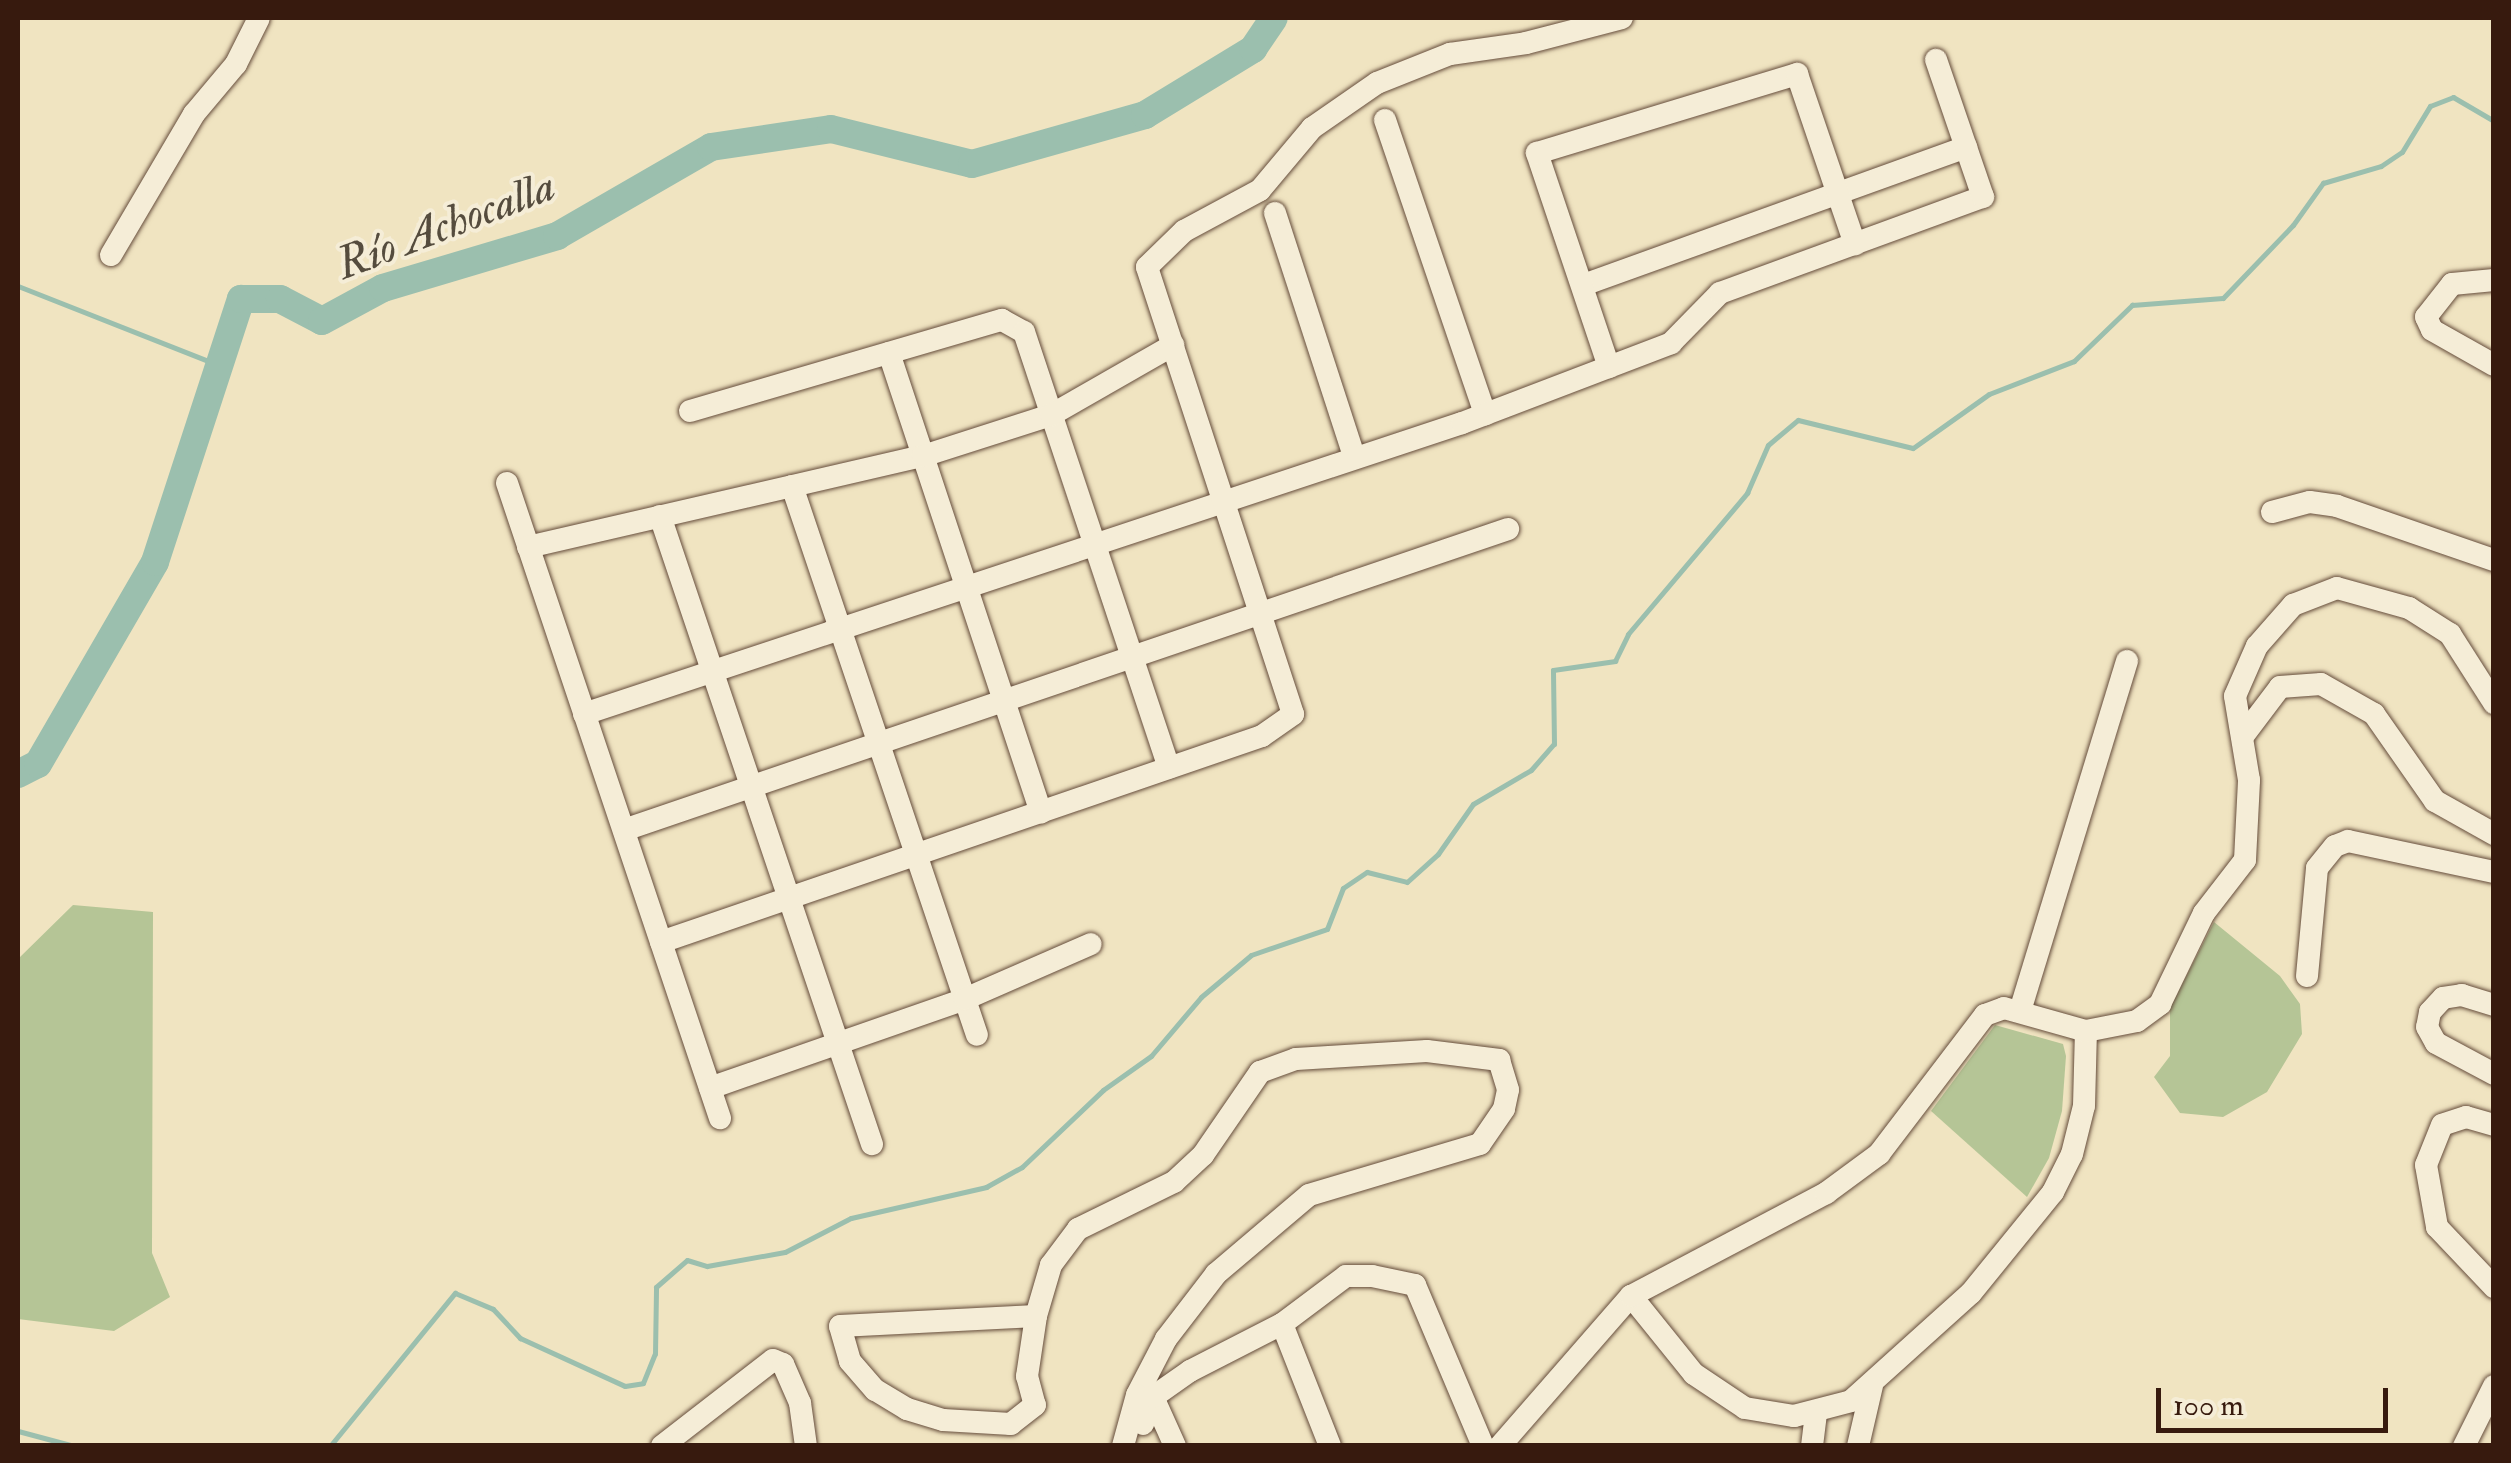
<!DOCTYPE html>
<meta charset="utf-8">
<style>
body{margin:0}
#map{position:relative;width:2511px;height:1463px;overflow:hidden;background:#f0e4c1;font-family:"IM FELL Double Pica",serif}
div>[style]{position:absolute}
.green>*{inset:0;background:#b5c596}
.stream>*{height:5px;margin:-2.5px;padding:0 2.5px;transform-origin:2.5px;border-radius:2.5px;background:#9bbfae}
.river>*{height:28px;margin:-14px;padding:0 14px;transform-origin:14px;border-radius:14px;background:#9bbfae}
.roads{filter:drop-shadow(0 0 2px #654c3b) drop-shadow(0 0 2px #654c3b)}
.minor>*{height:22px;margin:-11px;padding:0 11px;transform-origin:11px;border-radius:11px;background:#f5edd7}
span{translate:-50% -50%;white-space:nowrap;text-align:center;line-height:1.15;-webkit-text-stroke:8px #f5edd7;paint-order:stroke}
.water-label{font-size:45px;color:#554c3e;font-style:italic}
.frame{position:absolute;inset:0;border:20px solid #371a0e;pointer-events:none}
.scale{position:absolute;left:2156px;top:1388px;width:232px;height:45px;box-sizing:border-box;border:5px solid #371a0e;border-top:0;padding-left:12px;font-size:30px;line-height:35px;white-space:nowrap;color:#371a0e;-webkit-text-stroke:8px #f5edd7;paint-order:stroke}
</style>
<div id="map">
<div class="green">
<div style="clip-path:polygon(73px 905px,153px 912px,152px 1253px,170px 1297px,114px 1331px,18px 1319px,18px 959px)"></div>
<div style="clip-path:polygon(2214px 922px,2280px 976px,2300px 1004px,2302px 1034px,2267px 1092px,2223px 1117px,2180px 1113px,2154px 1077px,2170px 1056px,2170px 1008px)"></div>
<div style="clip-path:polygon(1995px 1025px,2063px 1044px,2066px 1056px,2062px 1111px,2049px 1158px,2027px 1197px,1931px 1111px)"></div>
</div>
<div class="stream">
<div style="left:18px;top:286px;width:213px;rotate:21.5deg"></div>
<div style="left:18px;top:1431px;width:58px;rotate:15deg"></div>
<div style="left:330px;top:1446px;width:198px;rotate:-50.8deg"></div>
<div style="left:455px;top:1293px;width:41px;rotate:22.8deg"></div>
<div style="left:493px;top:1309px;width:40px;rotate:47deg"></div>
<div style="left:520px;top:1338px;width:115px;rotate:24.6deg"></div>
<div style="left:625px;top:1386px;width:18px;rotate:-9deg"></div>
<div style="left:643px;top:1383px;width:31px;rotate:-68deg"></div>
<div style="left:655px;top:1354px;width:67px;rotate:-89.1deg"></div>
<div style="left:656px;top:1287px;width:41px;rotate:-41.1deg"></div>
<div style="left:687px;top:1260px;width:21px;rotate:17deg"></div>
<div style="left:707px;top:1266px;width:79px;rotate:-10.2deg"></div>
<div style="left:785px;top:1252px;width:74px;rotate:-27.3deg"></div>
<div style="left:851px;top:1218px;width:139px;rotate:-12.9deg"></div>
<div style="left:986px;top:1187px;width:41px;rotate:-29.1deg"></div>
<div style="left:1022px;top:1167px;width:112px;rotate:-43.5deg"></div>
<div style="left:1103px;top:1090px;width:59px;rotate:-35.3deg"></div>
<div style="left:1151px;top:1056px;width:77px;rotate:-49.7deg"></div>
<div style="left:1201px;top:997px;width:65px;rotate:-40deg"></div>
<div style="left:1251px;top:955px;width:80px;rotate:-18.9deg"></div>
<div style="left:1327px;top:929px;width:44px;rotate:-68.7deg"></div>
<div style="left:1343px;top:888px;width:29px;rotate:-34deg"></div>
<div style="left:1367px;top:872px;width:41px;rotate:14deg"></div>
<div style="left:1407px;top:882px;width:42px;rotate:-42.1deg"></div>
<div style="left:1438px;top:854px;width:61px;rotate:-55deg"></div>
<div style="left:1473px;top:804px;width:67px;rotate:-30.4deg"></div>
<div style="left:1531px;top:770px;width:35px;rotate:-49deg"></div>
<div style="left:1554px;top:744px;width:74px;rotate:-90.8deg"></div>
<div style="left:1553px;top:670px;width:63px;rotate:-8.3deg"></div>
<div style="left:1615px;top:661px;width:30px;rotate:-64deg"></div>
<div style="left:1628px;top:634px;width:185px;rotate:-49.8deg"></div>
<div style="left:1747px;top:493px;width:52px;rotate:-66.4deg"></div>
<div style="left:1768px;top:445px;width:39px;rotate:-40deg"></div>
<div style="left:1798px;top:420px;width:118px;rotate:13.7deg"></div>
<div style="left:1913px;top:448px;width:93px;rotate:-35.4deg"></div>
<div style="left:1989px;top:394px;width:91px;rotate:-21.2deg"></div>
<div style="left:2074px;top:361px;width:81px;rotate:-44deg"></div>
<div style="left:2132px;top:305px;width:91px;rotate:-4.4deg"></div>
<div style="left:2223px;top:298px;width:101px;rotate:-46.2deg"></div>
<div style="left:2293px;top:225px;width:52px;rotate:-54.5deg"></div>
<div style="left:2323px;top:183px;width:60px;rotate:-16.3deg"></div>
<div style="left:2381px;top:166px;width:25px;rotate:-34deg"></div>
<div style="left:2402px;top:152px;width:54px;rotate:-58.7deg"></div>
<div style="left:2430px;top:106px;width:25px;rotate:-21deg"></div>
<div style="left:2453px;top:97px;width:48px;rotate:30.3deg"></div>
</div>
<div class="river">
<div style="left:18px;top:774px;width:22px;rotate:-27deg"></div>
<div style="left:38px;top:764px;width:233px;rotate:-59.9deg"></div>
<div style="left:155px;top:562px;width:277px;rotate:-71.9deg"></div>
<div style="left:241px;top:299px;width:39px"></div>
<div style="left:280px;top:299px;width:47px;rotate:27.6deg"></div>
<div style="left:322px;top:321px;width:69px;rotate:-28.4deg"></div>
<div style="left:383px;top:288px;width:182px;rotate:-16.6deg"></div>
<div style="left:557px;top:236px;width:178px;rotate:-30deg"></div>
<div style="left:711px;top:147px;width:121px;rotate:-8.5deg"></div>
<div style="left:831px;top:129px;width:145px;rotate:13.9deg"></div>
<div style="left:972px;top:164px;width:180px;rotate:-15.8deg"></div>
<div style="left:1145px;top:115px;width:127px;rotate:-31.4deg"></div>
<div style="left:1253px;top:49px;width:37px;rotate:-56deg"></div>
</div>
<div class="roads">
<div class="minor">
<div style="left:1385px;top:120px;width:311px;rotate:71.2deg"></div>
<div style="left:1275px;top:213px;width:256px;rotate:72deg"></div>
<div style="left:111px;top:255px;width:164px;rotate:-59.5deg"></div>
<div style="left:194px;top:114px;width:65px;rotate:-50deg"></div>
<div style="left:236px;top:64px;width:51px;rotate:-63.4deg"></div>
<div style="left:2494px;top:280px;width:42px;rotate:174.6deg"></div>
<div style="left:2452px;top:284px;width:42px;rotate:128.2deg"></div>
<div style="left:2426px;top:317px;width:14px;rotate:65deg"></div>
<div style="left:2432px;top:330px;width:71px;rotate:29.4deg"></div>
<div style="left:1586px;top:284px;width:404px;rotate:-19.8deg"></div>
<div style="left:889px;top:353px;width:484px;rotate:71.7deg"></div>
<div style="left:1609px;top:367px;width:226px;rotate:-108.6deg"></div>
<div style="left:1537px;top:153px;width:272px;rotate:-16.9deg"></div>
<div style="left:1797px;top:74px;width:180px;rotate:71.2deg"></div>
<div style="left:690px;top:411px;width:325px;rotate:-16.3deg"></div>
<div style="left:1002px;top:320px;width:25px;rotate:29deg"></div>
<div style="left:1024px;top:332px;width:459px;rotate:71.6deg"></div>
<div style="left:507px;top:483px;width:670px;rotate:71.46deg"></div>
<div style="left:792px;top:486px;width:579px;rotate:71.38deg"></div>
<div style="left:2272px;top:512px;width:39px;rotate:-15deg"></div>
<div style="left:2310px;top:502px;width:27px;rotate:8deg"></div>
<div style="left:2337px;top:506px;width:166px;rotate:19deg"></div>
<div style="left:660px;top:516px;width:663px;rotate:71.35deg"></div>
<div style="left:528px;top:547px;width:405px;rotate:-13deg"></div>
<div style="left:923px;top:456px;width:134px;rotate:-17.8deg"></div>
<div style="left:1051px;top:415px;width:141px;rotate:-29.8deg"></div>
<div style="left:584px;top:714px;width:925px;rotate:-18.34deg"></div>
<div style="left:1462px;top:423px;width:224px;rotate:-20.9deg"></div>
<div style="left:1671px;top:343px;width:70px;rotate:-45.6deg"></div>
<div style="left:1720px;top:293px;width:280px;rotate:-20.1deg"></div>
<div style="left:1983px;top:197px;width:145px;rotate:-108.9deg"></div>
<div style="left:2243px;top:736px;width:61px;rotate:-52.9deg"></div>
<div style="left:2280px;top:687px;width:41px;rotate:-4.2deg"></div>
<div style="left:2321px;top:684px;width:61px;rotate:29.5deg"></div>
<div style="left:2374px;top:714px;width:106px;rotate:55deg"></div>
<div style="left:2435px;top:801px;width:68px;rotate:29.2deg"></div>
<div style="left:624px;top:830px;width:934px;rotate:-18.8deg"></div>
<div style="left:661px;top:942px;width:635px;rotate:-18.92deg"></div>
<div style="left:1262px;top:736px;width:38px;rotate:-35deg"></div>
<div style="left:1293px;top:714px;width:470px;rotate:-108.1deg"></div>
<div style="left:1147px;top:267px;width:52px;rotate:-44.2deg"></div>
<div style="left:1184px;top:231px;width:86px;rotate:-28.3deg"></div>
<div style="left:1260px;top:190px;width:81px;rotate:-50deg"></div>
<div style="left:1312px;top:128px;width:79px;rotate:-34.7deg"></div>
<div style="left:1377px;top:83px;width:79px;rotate:-21.7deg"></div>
<div style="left:1450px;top:54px;width:77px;rotate:-8.2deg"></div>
<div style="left:1526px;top:43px;width:99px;rotate:-14.6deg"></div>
<div style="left:2307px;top:976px;width:108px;rotate:-84.7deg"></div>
<div style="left:2317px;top:868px;width:28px;rotate:-51deg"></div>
<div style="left:2335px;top:846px;width:14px;rotate:-21deg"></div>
<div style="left:2348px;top:841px;width:149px;rotate:12deg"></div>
<div style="left:2494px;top:1005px;width:34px;rotate:-163deg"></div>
<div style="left:2462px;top:995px;width:19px;rotate:171deg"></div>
<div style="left:2443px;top:998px;width:19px;rotate:133deg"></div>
<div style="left:2430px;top:1012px;width:15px;rotate:101deg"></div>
<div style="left:2427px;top:1027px;width:18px;rotate:61deg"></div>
<div style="left:2436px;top:1043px;width:66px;rotate:28.1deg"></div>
<div style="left:2020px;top:1011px;width:366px;rotate:-73deg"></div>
<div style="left:710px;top:1088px;width:270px;rotate:-19.2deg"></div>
<div style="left:965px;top:999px;width:137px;rotate:-23.6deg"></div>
<div style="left:2494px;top:1125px;width:29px;rotate:-164deg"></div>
<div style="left:2466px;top:1117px;width:25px;rotate:162deg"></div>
<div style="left:2442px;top:1125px;width:43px;rotate:111.8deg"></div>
<div style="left:2426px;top:1165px;width:63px;rotate:79.9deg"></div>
<div style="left:2437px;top:1227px;width:83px;rotate:46.5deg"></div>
<div style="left:1631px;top:1296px;width:100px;rotate:51.1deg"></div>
<div style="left:1694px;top:1374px;width:61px;rotate:33.7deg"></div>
<div style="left:1745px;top:1408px;width:50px;rotate:9.3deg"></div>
<div style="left:1794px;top:1416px;width:59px;rotate:-14.7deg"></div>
<div style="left:1851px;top:1401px;width:161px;rotate:-42deg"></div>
<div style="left:1971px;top:1293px;width:130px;rotate:-50.9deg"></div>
<div style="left:2053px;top:1192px;width:42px;rotate:-63.4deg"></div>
<div style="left:2072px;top:1154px;width:49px;rotate:-76deg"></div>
<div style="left:2084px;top:1106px;width:75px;rotate:-88.5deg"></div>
<div style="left:1036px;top:1316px;width:61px;rotate:98.5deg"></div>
<div style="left:1027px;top:1376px;width:30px;rotate:75deg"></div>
<div style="left:1035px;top:1405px;width:31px;rotate:142deg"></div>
<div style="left:1011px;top:1424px;width:68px;rotate:-176.6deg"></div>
<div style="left:943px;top:1420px;width:38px;rotate:-163deg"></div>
<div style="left:907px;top:1409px;width:37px;rotate:-149deg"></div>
<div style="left:875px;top:1390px;width:38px;rotate:-131deg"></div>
<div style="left:850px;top:1361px;width:36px;rotate:-106deg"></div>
<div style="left:840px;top:1326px;width:196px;rotate:-2.9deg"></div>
<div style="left:1036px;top:1316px;width:53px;rotate:-73.6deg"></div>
<div style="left:1051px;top:1265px;width:45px;rotate:-53.1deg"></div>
<div style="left:1078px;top:1229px;width:107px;rotate:-26.1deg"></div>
<div style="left:1174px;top:1182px;width:40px;rotate:-43deg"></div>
<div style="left:1203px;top:1155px;width:101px;rotate:-55.5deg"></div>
<div style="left:1260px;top:1072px;width:38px;rotate:-20deg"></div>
<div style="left:1296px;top:1059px;width:131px;rotate:-3.5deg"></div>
<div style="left:1427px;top:1051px;width:73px;rotate:7.1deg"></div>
<div style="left:1499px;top:1060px;width:31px;rotate:73deg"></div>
<div style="left:1508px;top:1090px;width:19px;rotate:102deg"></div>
<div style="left:1504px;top:1109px;width:42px;rotate:124.4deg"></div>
<div style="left:1480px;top:1144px;width:178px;rotate:163.4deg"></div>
<div style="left:1309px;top:1195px;width:122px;rotate:139.7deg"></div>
<div style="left:1216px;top:1274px;width:82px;rotate:127.6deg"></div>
<div style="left:1166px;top:1339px;width:63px;rotate:117.4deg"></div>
<div style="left:1137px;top:1395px;width:53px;rotate:105.4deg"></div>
<div style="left:1282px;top:1324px;width:131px;rotate:68.5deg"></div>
<div style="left:1153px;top:1397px;width:54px;rotate:65.8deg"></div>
<div style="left:1143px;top:1424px;width:29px;rotate:-70deg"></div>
<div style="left:1153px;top:1397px;width:45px;rotate:-35.1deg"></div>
<div style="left:1190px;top:1371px;width:103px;rotate:-27.1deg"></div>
<div style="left:1282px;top:1324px;width:80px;rotate:-36.9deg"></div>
<div style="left:1346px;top:1276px;width:26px"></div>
<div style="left:1372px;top:1276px;width:44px;rotate:11.8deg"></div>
<div style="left:1415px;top:1285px;width:175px;rotate:67.1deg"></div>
<div style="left:662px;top:1446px;width:140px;rotate:-37.8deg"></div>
<div style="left:773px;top:1360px;width:11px;rotate:22deg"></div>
<div style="left:783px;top:1364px;width:43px;rotate:66.4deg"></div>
<div style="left:800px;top:1403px;width:43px;rotate:82.1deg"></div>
<div style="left:1500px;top:1446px;width:199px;rotate:-48.9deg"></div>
<div style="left:1631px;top:1296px;width:221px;rotate:-27.8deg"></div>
<div style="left:1826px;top:1193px;width:66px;rotate:-36.3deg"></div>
<div style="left:1879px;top:1154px;width:175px;rotate:-52.7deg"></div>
<div style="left:1985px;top:1015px;width:20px;rotate:-20deg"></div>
<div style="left:2004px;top:1008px;width:85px;rotate:15.7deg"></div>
<div style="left:2086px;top:1031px;width:52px;rotate:-11.1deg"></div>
<div style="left:2137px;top:1021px;width:29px;rotate:-36deg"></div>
<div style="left:2160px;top:1004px;width:101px;rotate:-64.2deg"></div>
<div style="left:2204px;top:913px;width:67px;rotate:-52.3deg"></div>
<div style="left:2245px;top:860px;width:80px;rotate:-87.1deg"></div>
<div style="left:2249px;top:780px;width:85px;rotate:-99.5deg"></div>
<div style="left:2235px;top:696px;width:55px;rotate:-66.3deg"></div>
<div style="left:2257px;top:646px;width:55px;rotate:-48.7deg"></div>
<div style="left:2293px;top:605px;width:47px;rotate:-21.1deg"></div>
<div style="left:2337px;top:588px;width:75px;rotate:15.5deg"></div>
<div style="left:2409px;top:608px;width:49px;rotate:32.4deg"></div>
<div style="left:2450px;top:634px;width:82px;rotate:57.5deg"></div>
<div style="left:1812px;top:1446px;width:33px;rotate:-83deg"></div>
<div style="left:1858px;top:1446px;width:62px;rotate:-76.9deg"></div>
<div style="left:2464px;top:1446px;width:67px;rotate:-63.4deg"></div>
</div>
</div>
<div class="water-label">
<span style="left:446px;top:226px;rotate:-21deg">Río Achocalla</span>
</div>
<div class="frame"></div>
<div class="scale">100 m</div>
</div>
